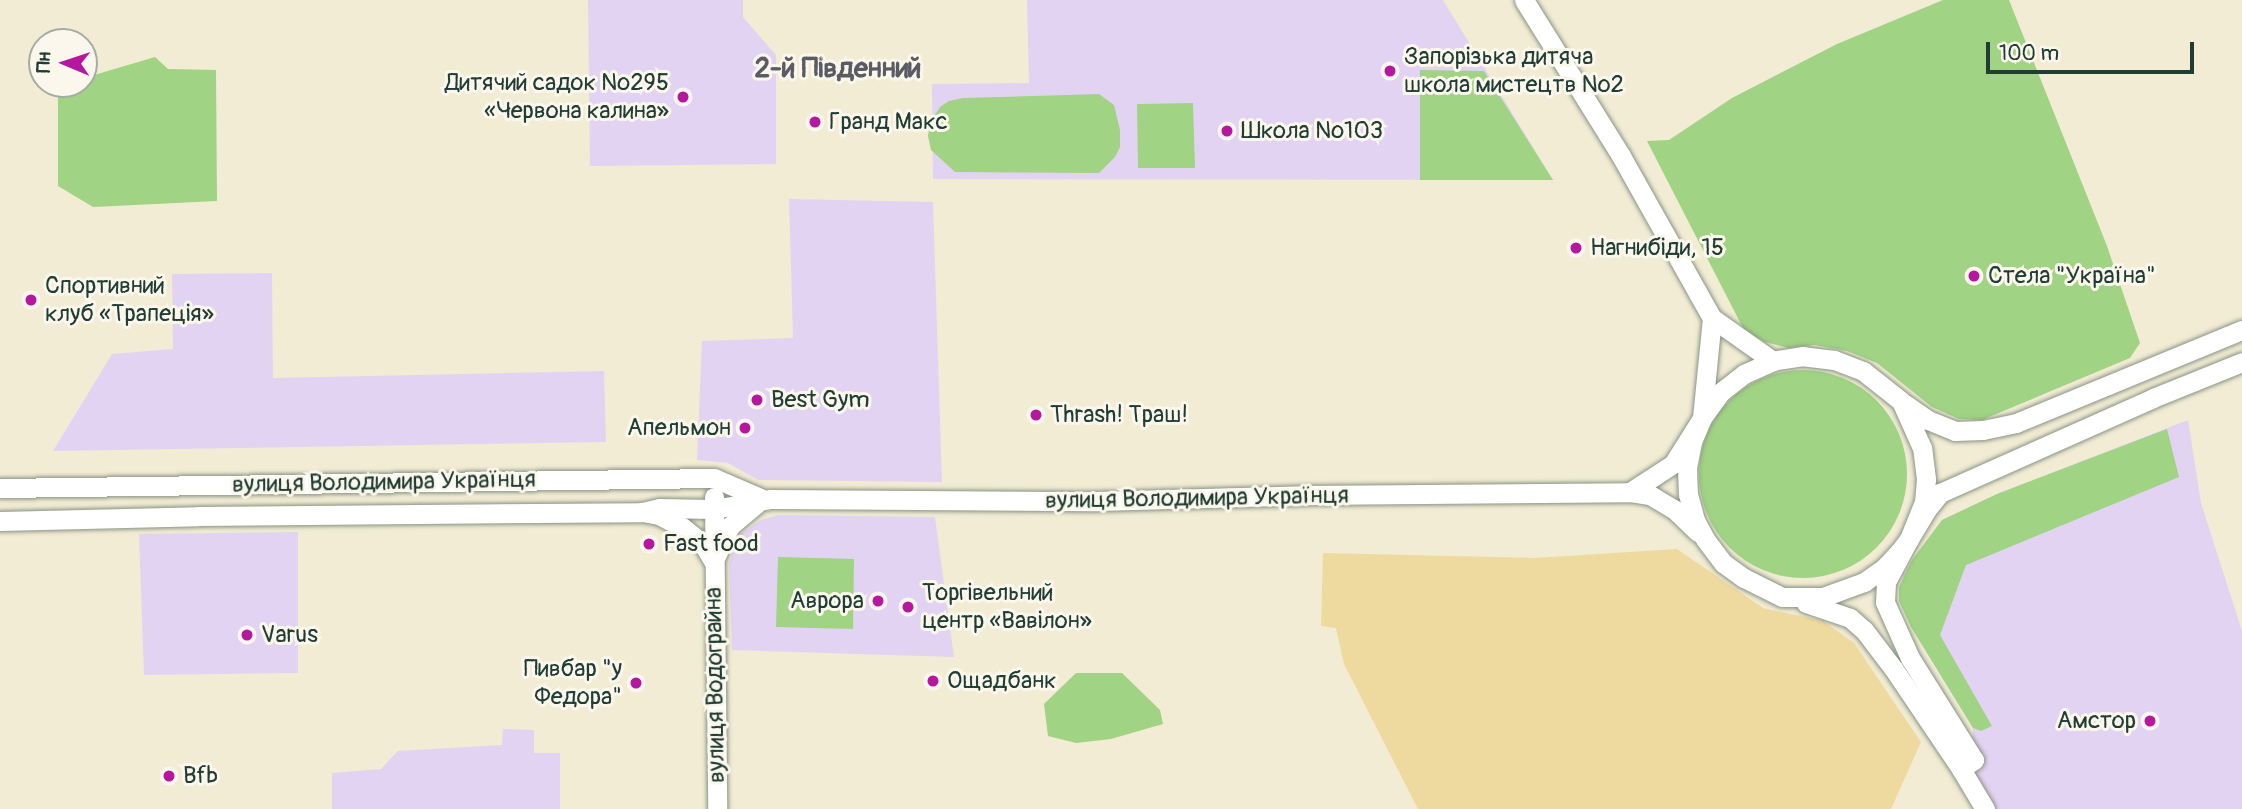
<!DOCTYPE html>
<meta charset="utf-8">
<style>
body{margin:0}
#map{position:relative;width:2242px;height:809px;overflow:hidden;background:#f2ecd4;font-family:Pangolin,sans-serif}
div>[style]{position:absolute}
.built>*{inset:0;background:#e3d3f2}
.green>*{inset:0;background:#a0d383}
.round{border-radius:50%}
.sand>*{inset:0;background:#eeda9e}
.roads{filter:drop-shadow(0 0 2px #889484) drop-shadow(0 0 2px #889484)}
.minor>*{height:19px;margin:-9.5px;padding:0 9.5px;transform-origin:9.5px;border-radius:9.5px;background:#fff}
.dots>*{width:19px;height:19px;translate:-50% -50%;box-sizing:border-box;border:4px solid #fbf7ec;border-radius:50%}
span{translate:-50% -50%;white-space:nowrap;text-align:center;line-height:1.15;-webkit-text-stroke:6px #fbf7ec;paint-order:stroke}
.poi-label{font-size:24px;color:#1f3d34}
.left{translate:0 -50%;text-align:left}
.right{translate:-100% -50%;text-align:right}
.street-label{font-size:24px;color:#1f3d34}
.quarter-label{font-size:28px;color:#5a5b63;font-weight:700}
.north{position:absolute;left:28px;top:28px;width:70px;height:70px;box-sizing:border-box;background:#fbf7ec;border:2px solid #a3ada2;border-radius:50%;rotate:272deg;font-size:19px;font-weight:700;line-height:28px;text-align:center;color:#1f3d34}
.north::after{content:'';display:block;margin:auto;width:24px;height:32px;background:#b5179e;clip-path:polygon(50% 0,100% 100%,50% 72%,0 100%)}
.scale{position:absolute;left:1986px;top:42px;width:208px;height:32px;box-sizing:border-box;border:4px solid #1f3d34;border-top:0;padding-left:9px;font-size:21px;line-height:24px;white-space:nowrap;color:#1f3d34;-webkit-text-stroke:5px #fbf7ec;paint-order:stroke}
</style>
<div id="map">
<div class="built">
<div style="clip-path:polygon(588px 0,743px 0,743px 17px,776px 55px,776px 164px,590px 166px)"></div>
<div style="clip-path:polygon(1027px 0,1443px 0,1553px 180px,933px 179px,932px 84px,1029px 83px)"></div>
<div style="clip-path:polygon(789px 199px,933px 202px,942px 482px,758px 480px,728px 463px,697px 460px,702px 341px,793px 338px)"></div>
<div style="clip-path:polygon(272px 273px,273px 378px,604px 371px,606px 442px,53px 451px,112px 354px,173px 349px,172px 274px)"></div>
<div style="clip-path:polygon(2188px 420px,2201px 503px,2242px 631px,2242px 809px,1995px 809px,1972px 773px,1973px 728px,1911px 627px,1899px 601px,1903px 574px,1942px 520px,1997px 494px)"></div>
<div style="clip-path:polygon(778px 515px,935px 517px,954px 657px,732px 650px,729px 564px,738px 536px,761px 520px)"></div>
<div style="clip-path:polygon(298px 532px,298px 673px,144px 675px,139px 534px)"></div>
<div style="clip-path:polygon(503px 729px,534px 730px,534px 753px,560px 753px,560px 809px,332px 809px,332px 773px,381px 769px,398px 751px,502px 745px)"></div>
</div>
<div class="green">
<div style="clip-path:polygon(1943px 0,2009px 0,2107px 246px,2140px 343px,2130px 358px,1982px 420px,1959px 419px,1932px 407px,1877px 363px,1847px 351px,1815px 345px,1789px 348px,1765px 342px,1744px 330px,1647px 141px,1669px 140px,1732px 98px,1837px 44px)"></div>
<div style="clip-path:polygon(155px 57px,168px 69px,216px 70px,217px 201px,93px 207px,58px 186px,58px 86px,84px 84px,84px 78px)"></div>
<div style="clip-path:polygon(1420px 70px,1484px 71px,1553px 180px,1420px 180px)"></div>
<div style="clip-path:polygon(1099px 94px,1114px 105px,1120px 130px,1120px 147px,1115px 157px,1099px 173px,955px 172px,931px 150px,928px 136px,930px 123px,940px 107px,949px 101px,963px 98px)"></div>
<div style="clip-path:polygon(1193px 103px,1195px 168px,1138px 168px,1137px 104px)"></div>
<div class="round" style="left:1699px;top:370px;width:208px;height:208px"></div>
<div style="clip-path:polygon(2167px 429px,2179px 477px,1966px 565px,1940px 635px,1992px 726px,1981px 731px,1973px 728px,1911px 627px,1899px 601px,1899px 587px,1912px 560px,1942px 520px,1997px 494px)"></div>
<div style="clip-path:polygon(778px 557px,854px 559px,853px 629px,776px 627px)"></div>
<div style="clip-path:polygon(1076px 673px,1122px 673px,1160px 710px,1163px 724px,1111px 739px,1076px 743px,1048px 736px,1044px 704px)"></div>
</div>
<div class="sand">
<div style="clip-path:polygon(1677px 549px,1763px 608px,1823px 621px,1854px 643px,1921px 742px,1891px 809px,1418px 809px,1344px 664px,1336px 628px,1321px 626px,1323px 553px,1535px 558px)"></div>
</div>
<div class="roads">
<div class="minor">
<div style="left:1524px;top:0;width:184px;rotate:58.1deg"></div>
<div style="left:1621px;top:156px;width:186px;rotate:60.7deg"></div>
<div style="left:1712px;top:318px;width:75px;rotate:35.2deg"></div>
<div style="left:1905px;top:404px;width:28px;rotate:35deg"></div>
<div style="left:1928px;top:420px;width:29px;rotate:22deg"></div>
<div style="left:1955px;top:431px;width:28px;rotate:-2deg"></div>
<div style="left:1983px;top:430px;width:34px;rotate:-12deg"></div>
<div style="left:2016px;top:423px;width:244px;rotate:-22.4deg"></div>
<div style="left:0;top:488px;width:714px;rotate:-0.8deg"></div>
<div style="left:714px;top:478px;width:53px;rotate:23.2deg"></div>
<div style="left:1630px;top:492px;width:51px;rotate:-33.1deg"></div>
<div style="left:1673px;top:464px;width:54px;rotate:-57.8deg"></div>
<div style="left:1702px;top:418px;width:100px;rotate:-84.3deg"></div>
<div style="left:714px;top:497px;width:312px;rotate:89.4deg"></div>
<div style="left:642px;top:512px;width:17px;rotate:-13deg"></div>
<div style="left:659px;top:508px;width:55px;rotate:1deg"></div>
<div style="left:714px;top:509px;width:58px;rotate:-10deg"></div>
<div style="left:771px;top:499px;width:326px;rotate:0.4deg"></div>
<div style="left:1097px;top:501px;width:209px;rotate:-1.6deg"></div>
<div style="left:1306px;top:495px;width:324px;rotate:-0.5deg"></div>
<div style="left:1630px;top:492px;width:20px;rotate:9deg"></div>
<div style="left:1650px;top:495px;width:29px;rotate:31deg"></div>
<div style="left:1675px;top:510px;width:32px;rotate:44deg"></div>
<div style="left:0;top:521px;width:198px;rotate:-1.4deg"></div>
<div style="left:198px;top:516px;width:444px;rotate:-0.5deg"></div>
<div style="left:642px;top:512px;width:17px;rotate:10deg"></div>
<div style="left:659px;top:515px;width:26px;rotate:28deg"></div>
<div style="left:682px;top:527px;width:27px;rotate:39deg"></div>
<div style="left:703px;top:544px;width:21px;rotate:59deg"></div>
<div style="left:716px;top:556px;width:33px;rotate:-65deg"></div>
<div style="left:730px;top:526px;width:35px;rotate:-40deg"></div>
<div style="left:1806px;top:603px;width:46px;rotate:18.8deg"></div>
<div style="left:1850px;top:618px;width:18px;rotate:41deg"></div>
<div style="left:1864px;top:630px;width:48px;rotate:52.7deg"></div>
<div style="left:1893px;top:668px;width:122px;rotate:56deg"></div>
<div style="left:1985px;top:809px;width:47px;rotate:-121deg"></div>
<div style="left:1961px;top:769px;width:16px;rotate:-35deg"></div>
<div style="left:1974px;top:760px;width:120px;rotate:-122.1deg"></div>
<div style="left:1910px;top:658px;width:61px;rotate:-114.1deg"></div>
<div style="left:1885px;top:602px;width:20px;rotate:-87deg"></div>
<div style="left:1886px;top:582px;width:49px;rotate:-61.9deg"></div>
<div style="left:1909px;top:539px;width:40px;rotate:-68deg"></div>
<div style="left:1924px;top:502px;width:23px;rotate:-85deg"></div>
<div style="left:1926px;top:479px;width:31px;rotate:-97deg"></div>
<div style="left:1922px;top:448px;width:51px;rotate:-114.1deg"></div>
<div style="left:1901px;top:401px;width:48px;rotate:-141.7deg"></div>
<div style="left:1863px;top:371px;width:31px;rotate:-159deg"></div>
<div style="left:1834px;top:360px;width:31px;rotate:-173deg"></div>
<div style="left:1803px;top:356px;width:30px;rotate:171deg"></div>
<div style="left:1773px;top:361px;width:32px;rotate:156deg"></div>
<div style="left:1744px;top:374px;width:31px;rotate:142deg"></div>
<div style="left:1720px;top:393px;width:31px;rotate:126deg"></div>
<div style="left:1702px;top:418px;width:26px;rotate:113deg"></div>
<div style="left:1692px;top:442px;width:26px;rotate:101deg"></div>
<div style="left:1687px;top:468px;width:26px;rotate:88deg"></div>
<div style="left:1688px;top:494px;width:27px;rotate:75deg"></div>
<div style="left:1695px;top:520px;width:21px;rotate:62deg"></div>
<div style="left:1705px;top:539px;width:30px;rotate:53deg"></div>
<div style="left:1723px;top:563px;width:26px;rotate:36deg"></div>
<div style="left:1744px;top:578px;width:42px;rotate:26.6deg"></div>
<div style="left:1782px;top:597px;width:41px"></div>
<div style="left:1823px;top:597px;width:44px;rotate:-20.1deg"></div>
<div style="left:1864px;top:582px;width:24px;rotate:-35deg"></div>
<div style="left:1884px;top:568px;width:23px;rotate:-47deg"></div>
<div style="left:1900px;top:551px;width:15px;rotate:-53deg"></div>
<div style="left:1909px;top:539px;width:35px;rotate:-59deg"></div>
<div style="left:1927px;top:509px;width:21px;rotate:-51deg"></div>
<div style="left:1940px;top:493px;width:233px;rotate:-24deg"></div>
<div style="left:2153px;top:398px;width:96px;rotate:-22deg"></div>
</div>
</div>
<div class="dots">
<div style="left:1390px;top:71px;background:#b5179e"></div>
<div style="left:683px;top:97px;background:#b5179e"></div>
<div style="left:815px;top:122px;background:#b5179e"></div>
<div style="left:1227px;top:131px;background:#b5179e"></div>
<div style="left:1576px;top:248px;background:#b5179e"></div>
<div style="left:1974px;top:276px;background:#b5179e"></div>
<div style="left:31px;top:300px;background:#b5179e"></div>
<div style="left:757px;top:400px;background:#b5179e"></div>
<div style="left:1036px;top:415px;background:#b5179e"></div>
<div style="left:745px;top:428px;background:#b5179e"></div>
<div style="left:649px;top:544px;background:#b5179e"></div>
<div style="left:878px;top:601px;background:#b5179e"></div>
<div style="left:908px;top:607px;background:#b5179e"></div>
<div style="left:247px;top:635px;background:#b5179e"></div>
<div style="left:933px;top:681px;background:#b5179e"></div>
<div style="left:636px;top:683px;background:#b5179e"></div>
<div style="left:2150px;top:721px;background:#b5179e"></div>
<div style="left:169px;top:776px;background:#b5179e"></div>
</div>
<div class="poi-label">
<span class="left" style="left:1404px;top:71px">Запорізька дитяча<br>школа мистецтв №2</span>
<span class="right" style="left:669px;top:97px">Дитячий садок №295<br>«Червона калина»</span>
<span class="left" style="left:829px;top:122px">Гранд Макс</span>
<span class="left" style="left:1241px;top:131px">Школа №103</span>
<span class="left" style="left:1590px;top:248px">Нагнибіди, 15</span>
<span class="left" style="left:1988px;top:276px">Стела "Україна"</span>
<span class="left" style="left:45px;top:300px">Спортивний<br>клуб «Трапеція»</span>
<span class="left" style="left:771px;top:400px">Best Gym</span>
<span class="left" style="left:1050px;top:415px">Thrash! Траш!</span>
<span class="right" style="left:731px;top:428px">Апельмон</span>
<span class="left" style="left:663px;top:544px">Fast food</span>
<span class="left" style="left:922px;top:607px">Торгівельний<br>центр «Вавілон»</span>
<span class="right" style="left:864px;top:601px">Аврора</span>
<span class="left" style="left:261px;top:635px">Varus</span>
<span class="right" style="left:622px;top:683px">Пивбар "у<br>Федора"</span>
<span class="left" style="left:947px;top:681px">Ощадбанк</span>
<span class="right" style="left:2136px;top:721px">Амстор</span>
<span class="left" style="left:183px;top:776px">Bfb</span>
</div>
<div class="street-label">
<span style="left:384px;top:482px;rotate:-1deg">вулиця Володимира Українця</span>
<span style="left:1197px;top:498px;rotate:-1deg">вулиця Володимира Українця</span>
<span style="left:715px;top:685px;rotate:-91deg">вулиця Водограйна</span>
</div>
<div class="quarter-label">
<span style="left:838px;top:69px">2-й Південний</span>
</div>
<div class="north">Пн</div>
<div class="scale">100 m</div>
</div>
